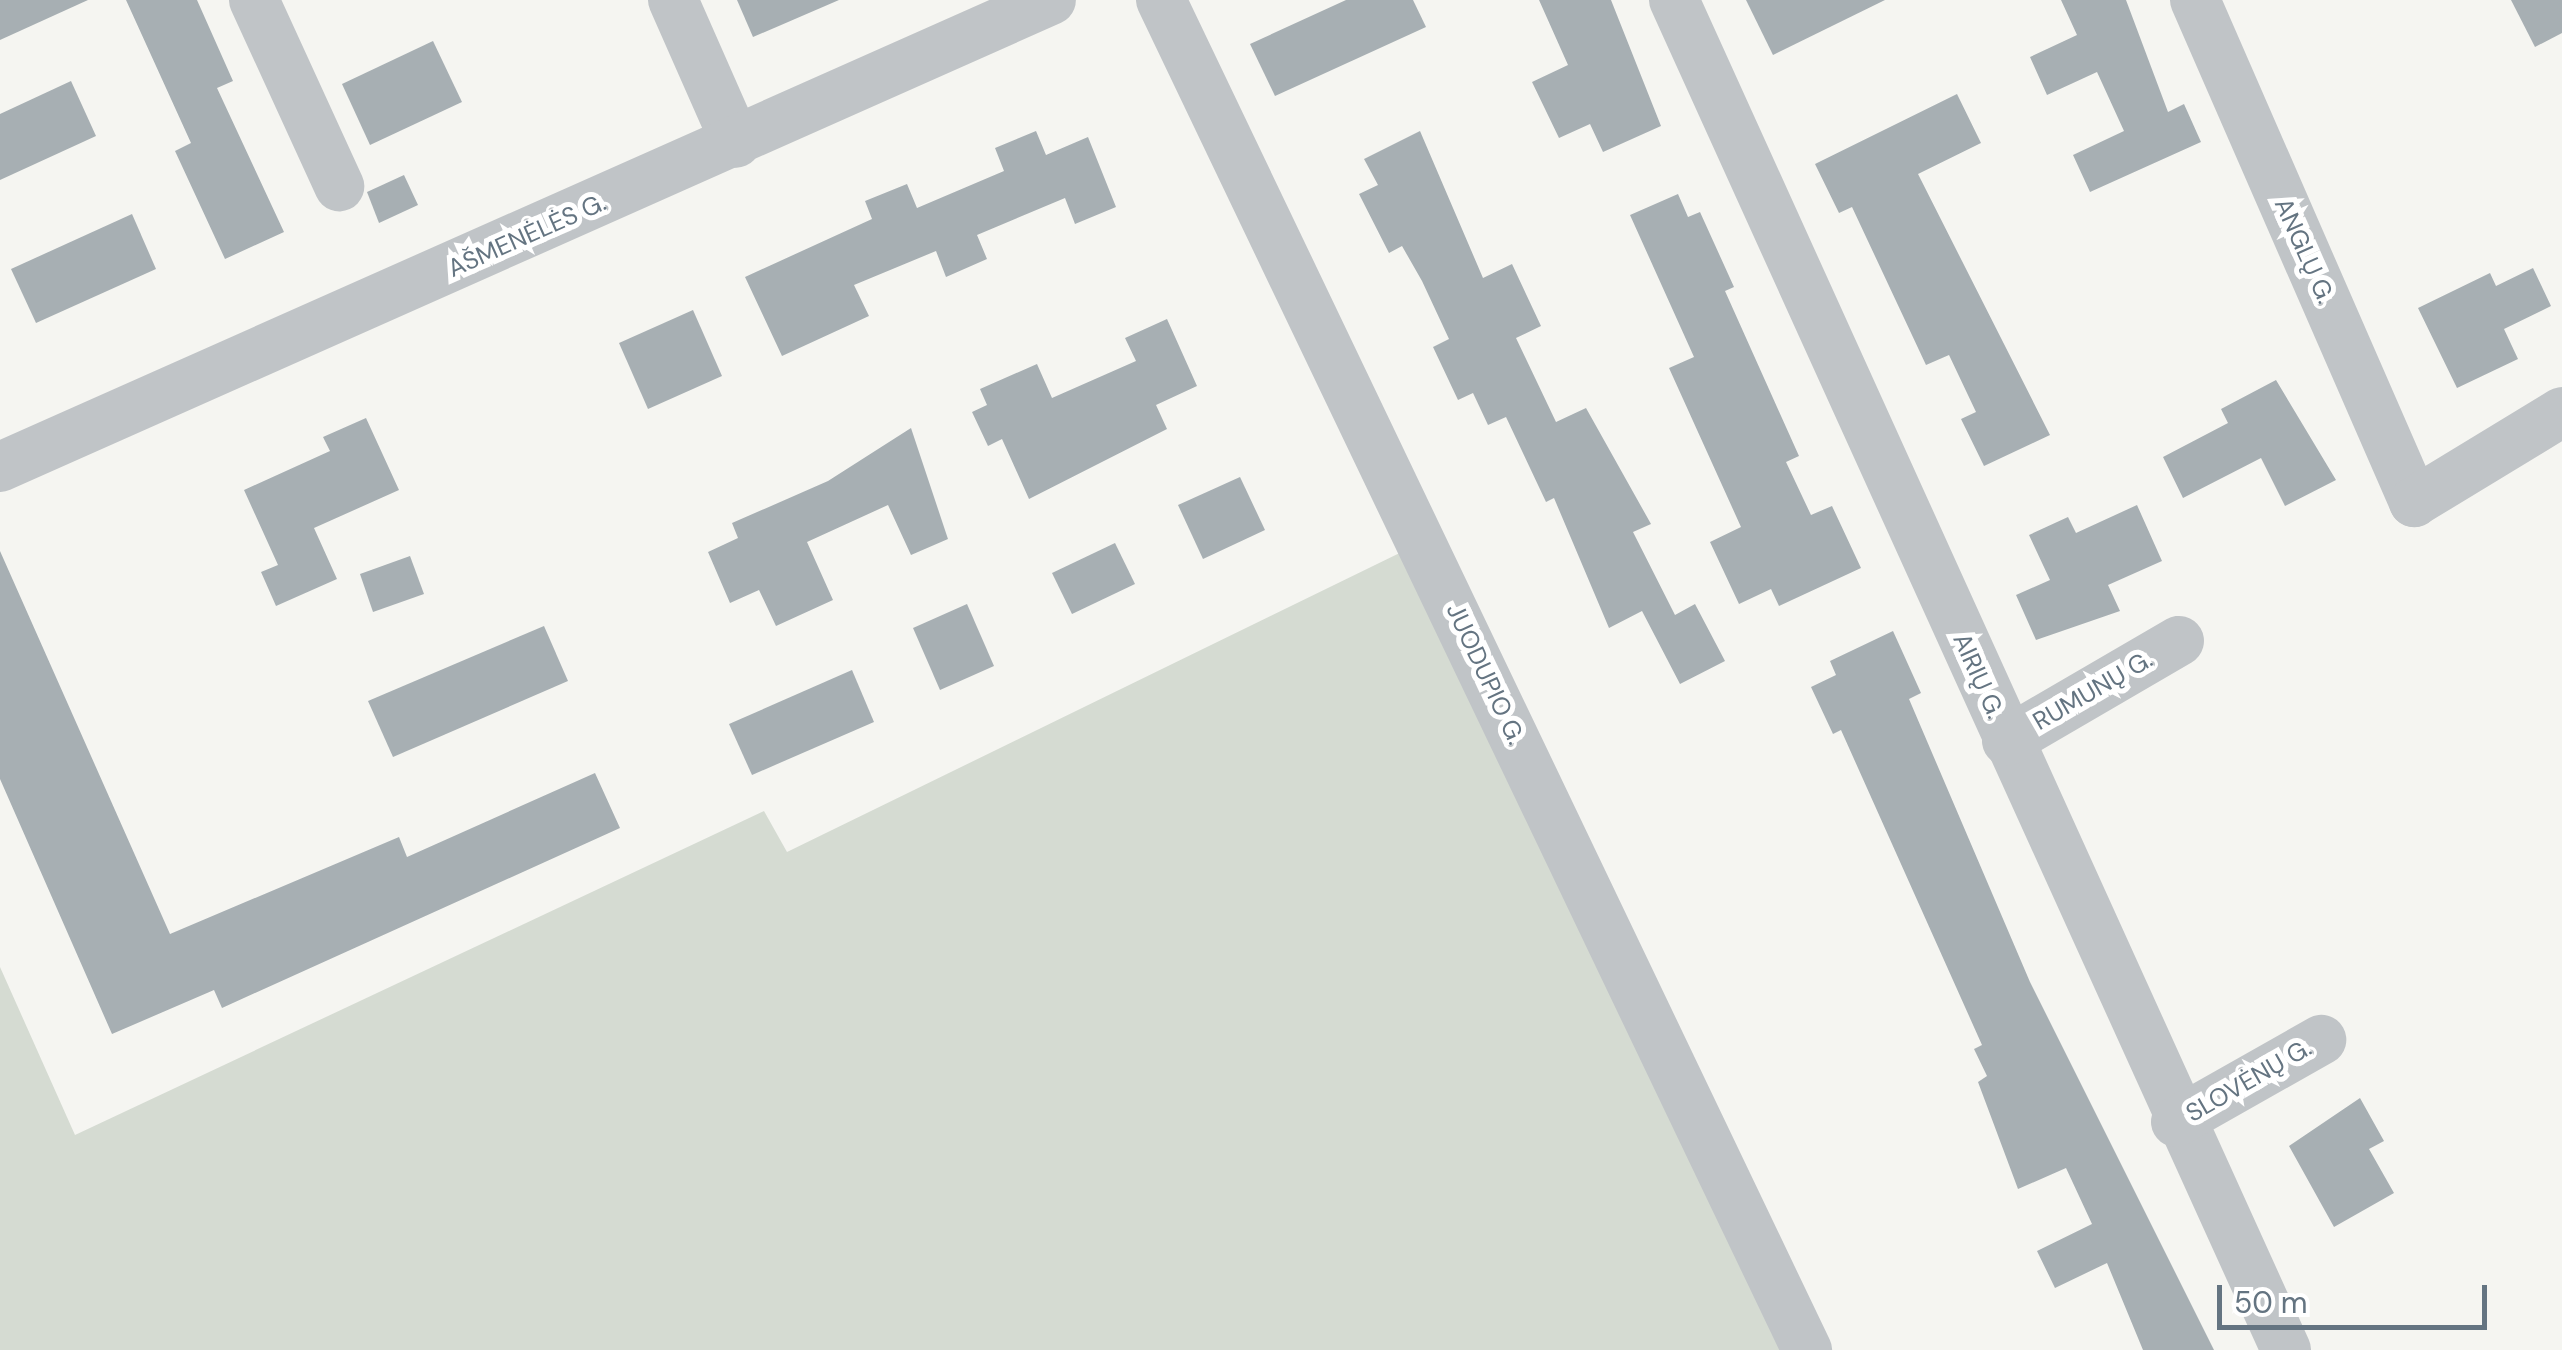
<!DOCTYPE html>
<meta charset="utf-8">
<style>
body{margin:0}
#map{position:relative;width:2562px;height:1350px;overflow:hidden;background:#f5f5f1;font-family:"DM Sans",sans-serif}
div>[style]{position:absolute}
.green>*{inset:0;background:#d5dbd2}
.building>*{inset:0;background:#a7afb3}
.minor>*{height:50px;margin:-25px;padding:0 25px;transform-origin:25px;border-radius:25px;background:#c0c4c7}
span{translate:-50% -50%;white-space:nowrap;text-align:center;line-height:1.15;-webkit-text-stroke:10px #fff;paint-order:stroke}
.street-label{font-size:25px;color:#647481}
.scale{position:absolute;left:2217px;top:1285px;width:270px;height:45px;box-sizing:border-box;border:5px solid #647481;border-top:0;padding-left:12px;font-size:30px;line-height:35px;white-space:nowrap;color:#647481;-webkit-text-stroke:8px #fff;paint-order:stroke}
</style>
<div id="map">
<div class="green">
<div style="clip-path:polygon(1414px 546px,1794px 1350px,0 1350px,0 967px,75px 1135px,764px 811px,787px 852px)"></div>
</div>
<div class="building">
<div style="clip-path:polygon(0 0,88px 0,0 40px)"></div>
<div style="clip-path:polygon(126px 0,197px 0,233px 81px,217px 88px,284px 232px,225px 259px,175px 151px,191px 143px)"></div>
<div style="clip-path:polygon(737px 0,839px 0,753px 37px)"></div>
<div style="clip-path:polygon(1346px 0,1413px 0,1426px 27px,1275px 96px,1250px 44px)"></div>
<div style="clip-path:polygon(1539px 0,1611px 0,1661px 126px,1603px 152px,1590px 124px,1559px 138px,1532px 82px,1568px 65px)"></div>
<div style="clip-path:polygon(1746px 0,1885px 0,1773px 55px)"></div>
<div style="clip-path:polygon(2061px 0,2126px 0,2168px 112px,2184px 104px,2201px 142px,2090px 192px,2073px 155px,2124px 131px,2097px 72px,2047px 95px,2030px 57px,2077px 35px)"></div>
<div style="clip-path:polygon(2511px 0,2562px 0,2562px 33px,2535px 47px)"></div>
<div style="clip-path:polygon(433px 41px,462px 102px,370px 145px,342px 84px)"></div>
<div style="clip-path:polygon(71px 81px,96px 136px,0 180px,0 114px)"></div>
<div style="clip-path:polygon(1957px 94px,1981px 143px,1918px 174px,2050px 435px,1984px 466px,1961px 419px,1976px 412px,1949px 355px,1926px 365px,1852px 207px,1839px 213px,1815px 164px)"></div>
<div style="clip-path:polygon(1036px 131px,1046px 155px,1088px 137px,1116px 207px,1075px 224px,1065px 198px,977px 235px,987px 259px,946px 277px,936px 251px,854px 285px,869px 316px,782px 356px,745px 277px,872px 219px,865px 201px,907px 184px,917px 208px,1004px 171px,995px 148px)"></div>
<div style="clip-path:polygon(1420px 131px,1483px 278px,1512px 264px,1541px 326px,1516px 338px,1556px 422px,1586px 408px,1651px 524px,1633px 532px,1675px 615px,1695px 604px,1725px 661px,1680px 684px,1642px 611px,1609px 628px,1554px 498px,1546px 502px,1506px 417px,1488px 425px,1473px 393px,1458px 400px,1433px 347px,1449px 339px,1422px 281px,1402px 246px,1389px 253px,1359px 194px,1378px 185px,1364px 159px)"></div>
<div style="clip-path:polygon(404px 175px,418px 205px,379px 223px,367px 192px)"></div>
<div style="clip-path:polygon(1678px 194px,1688px 217px,1700px 212px,1734px 287px,1725px 291px,1799px 456px,1786px 462px,1811px 515px,1832px 506px,1861px 568px,1779px 606px,1771px 589px,1739px 604px,1710px 542px,1741px 527px,1669px 368px,1694px 357px,1630px 215px)"></div>
<div style="clip-path:polygon(132px 214px,156px 269px,36px 323px,11px 269px)"></div>
<div style="clip-path:polygon(2533px 268px,2551px 306px,2504px 329px,2518px 359px,2457px 388px,2418px 308px,2490px 273px,2496px 286px)"></div>
<div style="clip-path:polygon(693px 310px,722px 376px,648px 409px,619px 343px)"></div>
<div style="clip-path:polygon(1167px 319px,1197px 386px,1156px 405px,1167px 429px,1029px 499px,1002px 439px,988px 446px,972px 412px,987px 405px,980px 389px,1037px 364px,1052px 398px,1136px 361px,1125px 338px)"></div>
<div style="clip-path:polygon(2276px 380px,2336px 480px,2285px 506px,2261px 458px,2183px 498px,2163px 457px,2228px 423px,2221px 409px)"></div>
<div style="clip-path:polygon(366px 418px,399px 490px,314px 528px,337px 579px,276px 606px,261px 572px,278px 565px,244px 490px,330px 451px,323px 437px)"></div>
<div style="clip-path:polygon(911px 428px,948px 539px,911px 555px,888px 505px,807px 542px,833px 600px,776px 626px,759px 590px,730px 603px,708px 552px,738px 538px,732px 523px,828px 481px)"></div>
<div style="clip-path:polygon(1240px 477px,1265px 530px,1203px 559px,1178px 505px)"></div>
<div style="clip-path:polygon(2137px 505px,2162px 561px,2108px 585px,2120px 611px,2036px 640px,2016px 595px,2050px 580px,2029px 535px,2068px 517px,2076px 533px)"></div>
<div style="clip-path:polygon(1115px 543px,1135px 584px,1072px 614px,1052px 573px)"></div>
<div style="clip-path:polygon(0 551px,170px 934px,399px 837px,407px 857px,595px 773px,620px 828px,222px 1008px,214px 990px,112px 1034px,0 779px)"></div>
<div style="clip-path:polygon(410px 556px,424px 594px,373px 612px,360px 574px)"></div>
<div style="clip-path:polygon(967px 604px,994px 666px,940px 690px,913px 628px)"></div>
<div style="clip-path:polygon(544px 626px,568px 681px,393px 757px,368px 701px)"></div>
<div style="clip-path:polygon(1893px 631px,1921px 693px,1909px 699px,2030px 982px,2214px 1350px,2143px 1350px,2107px 1263px,2055px 1288px,2037px 1251px,2092px 1224px,2066px 1168px,2018px 1189px,1978px 1082px,1987px 1076px,1974px 1049px,1982px 1045px,1841px 730px,1833px 734px,1811px 687px,1836px 675px,1830px 661px)"></div>
<div style="clip-path:polygon(852px 670px,874px 722px,752px 775px,729px 724px)"></div>
<div style="clip-path:polygon(2360px 1098px,2384px 1141px,2369px 1149px,2394px 1193px,2334px 1227px,2289px 1146px)"></div>
</div>
<div class="minor">
<div style="left:254px;top:0;width:205px;rotate:65.4deg"></div>
<div style="left:673px;top:0;width:156px;rotate:66.2deg"></div>
<div style="left:1161px;top:0;width:1497px;rotate:64.43deg"></div>
<div style="left:1674px;top:0;width:1482px;rotate:65.61deg"></div>
<div style="left:2195px;top:0;width:548px;rotate:66.43deg"></div>
<div style="left:2414px;top:502px;width:173px;rotate:-31.3deg"></div>
<div style="left:0;top:467px;width:1150px;rotate:-23.96deg"></div>
<div style="left:2007px;top:741px;width:199px;rotate:-30.2deg"></div>
<div style="left:2176px;top:1122px;width:167px;rotate:-29.5deg"></div>
</div>
<div class="street-label">
<span style="left:527px;top:236px;rotate:-24deg">AŠMENĖLĖS G.</span>
<span style="left:2304px;top:251px;rotate:66deg">ANGLŲ G.</span>
<span style="left:1485px;top:674px;rotate:65deg">JUODUPIO G.</span>
<span style="left:1978px;top:676px;rotate:66deg">AIRIŲ G.</span>
<span style="left:2093px;top:691px;rotate:-30deg">RUMUNŲ G.</span>
<span style="left:2249px;top:1081px;rotate:-30deg">SLOVĖNŲ G.</span>
</div>
<div class="scale">50 m</div>
</div>
